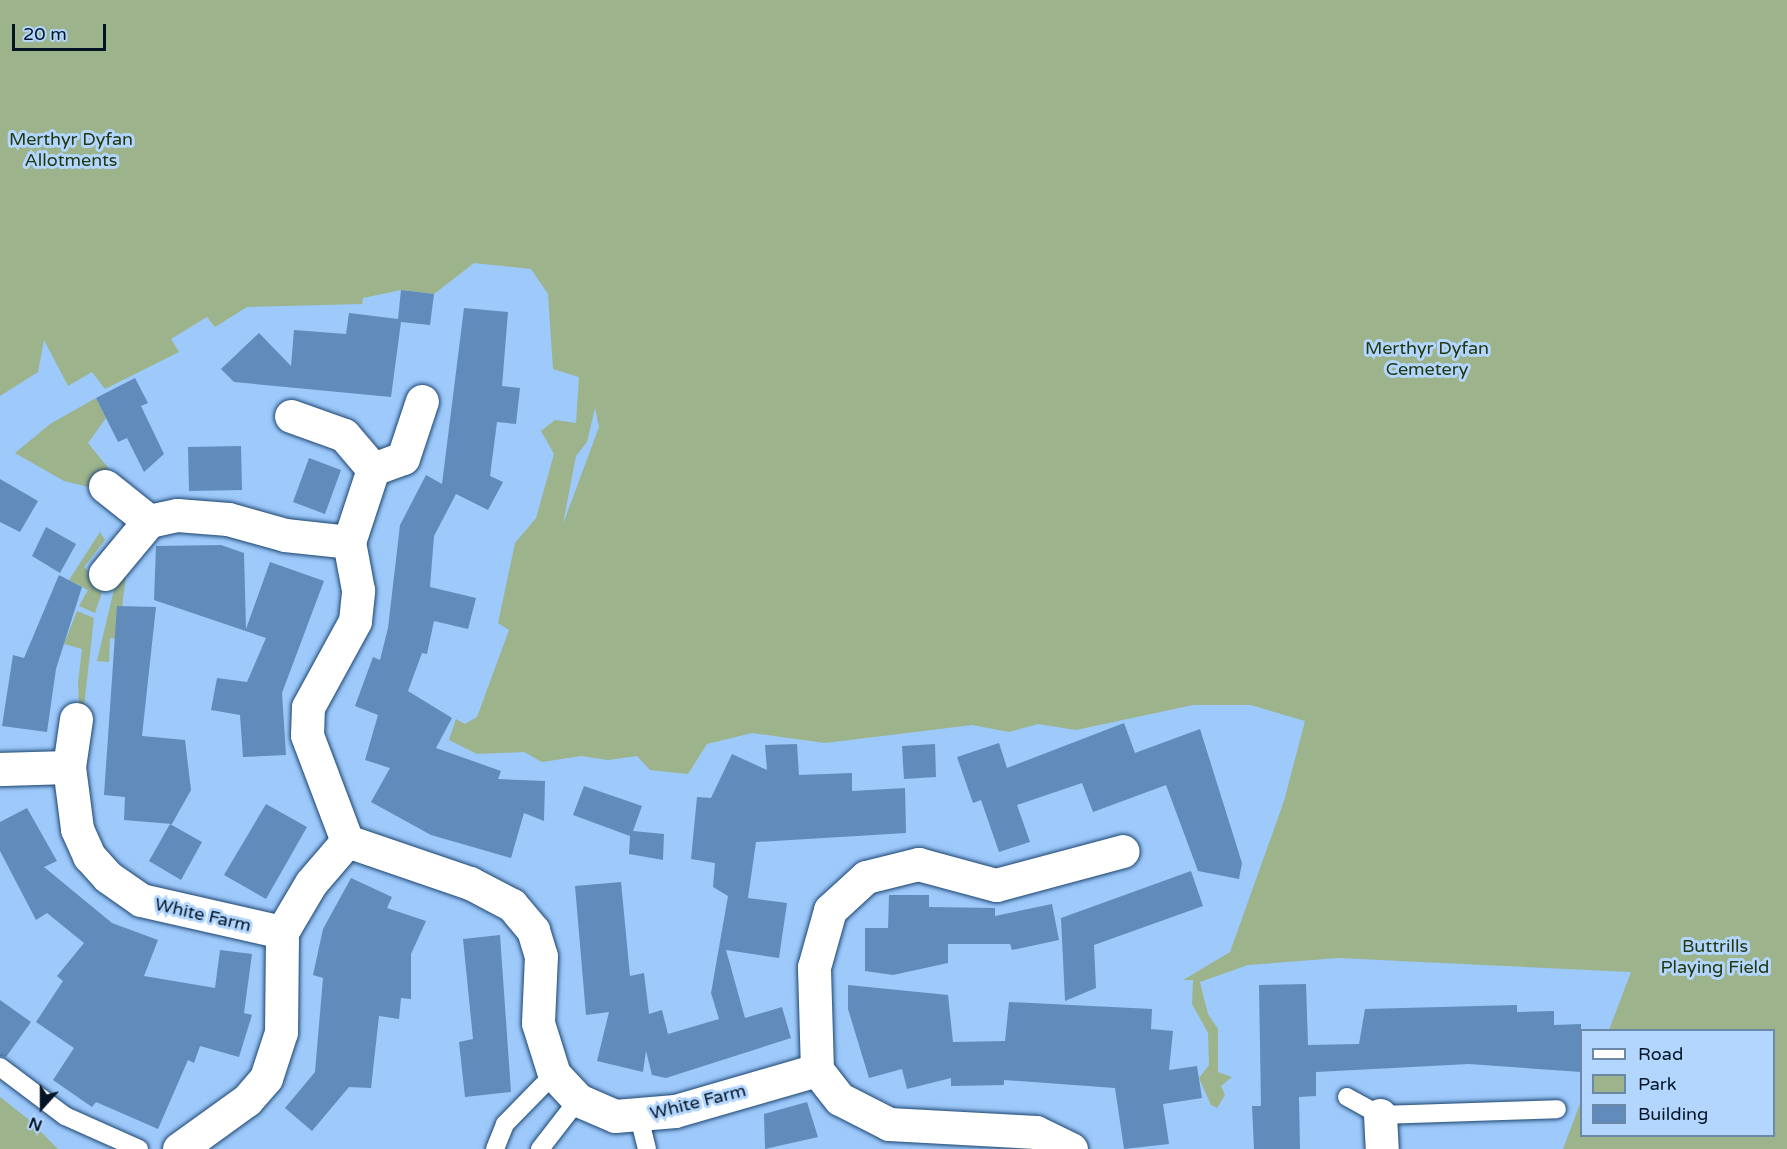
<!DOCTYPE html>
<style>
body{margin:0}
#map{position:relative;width:1787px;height:1149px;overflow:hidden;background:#9dc9fb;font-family:"Varela Round",sans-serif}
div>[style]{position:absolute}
.green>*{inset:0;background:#9db38b}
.building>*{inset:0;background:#618bba}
.roads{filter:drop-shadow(0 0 2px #1d456f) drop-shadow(0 0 2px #1d456f)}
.service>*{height:18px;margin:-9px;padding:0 9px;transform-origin:9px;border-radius:9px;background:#fff}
.minor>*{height:33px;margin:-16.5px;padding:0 16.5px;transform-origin:16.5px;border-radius:16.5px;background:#fff}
span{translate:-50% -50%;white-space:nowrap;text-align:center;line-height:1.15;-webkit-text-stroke:6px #b2d6fe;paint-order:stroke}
.park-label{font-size:18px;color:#24380e}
.street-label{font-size:18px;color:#041425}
.legend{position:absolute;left:1580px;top:1029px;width:195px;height:108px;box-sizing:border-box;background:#b2d6fe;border:2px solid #6c88a7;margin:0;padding:8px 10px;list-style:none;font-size:18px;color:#041425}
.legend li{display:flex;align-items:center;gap:12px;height:30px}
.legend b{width:30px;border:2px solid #6c88a7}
.north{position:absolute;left:12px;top:1077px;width:60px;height:60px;-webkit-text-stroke:4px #b2d6fe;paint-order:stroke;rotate:201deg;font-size:16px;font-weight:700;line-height:24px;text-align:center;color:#041425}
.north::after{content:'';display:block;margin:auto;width:21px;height:27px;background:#041425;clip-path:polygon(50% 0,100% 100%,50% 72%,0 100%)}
.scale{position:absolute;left:12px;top:24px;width:94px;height:27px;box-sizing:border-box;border:3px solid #041425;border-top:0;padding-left:8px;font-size:18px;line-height:21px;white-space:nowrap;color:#041425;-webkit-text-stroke:4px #b2d6fe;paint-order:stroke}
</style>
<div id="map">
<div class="green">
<div style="clip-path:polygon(evenodd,0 0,1787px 0,1787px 1149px,1563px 1149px,1581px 1101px,1582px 1136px,1774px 1136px,1774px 1030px,1609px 1030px,1631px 972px,1338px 958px,1248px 965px,1200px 982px,1208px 1014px,1218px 1029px,1218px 1072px,1232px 1077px,1221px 1086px,1225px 1095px,1217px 1108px,1211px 1105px,1199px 1078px,1209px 1065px,1208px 1033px,1192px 1004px,1193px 980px,1183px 980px,1230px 952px,1284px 801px,1305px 721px,1251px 705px,1193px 705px,1076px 730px,1038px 724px,1009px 732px,972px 725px,825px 743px,752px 733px,707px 744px,688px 774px,650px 770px,637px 756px,608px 760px,581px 756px,542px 762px,524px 752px,477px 754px,449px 740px,456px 719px,465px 724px,477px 717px,509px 630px,498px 623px,515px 543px,536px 518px,554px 454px,541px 431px,555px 420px,576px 423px,579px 377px,553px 369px,548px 294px,531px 269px,474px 263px,434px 294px,401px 290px,363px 298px,362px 304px,247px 307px,215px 327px,207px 317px,171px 339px,179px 352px,105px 389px,92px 372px,68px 386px,44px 340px,38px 372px,0 396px,0 0,595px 408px,599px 427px,563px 524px,576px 456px,587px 442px,595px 408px)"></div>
<div style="clip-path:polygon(96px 398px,106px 418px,88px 443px,114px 475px,93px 488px,64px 481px,15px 453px,50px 424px)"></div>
<div style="clip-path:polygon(100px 532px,105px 540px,84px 567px,104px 586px,95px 613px,79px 606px,88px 590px,69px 580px)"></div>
<div style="clip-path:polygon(126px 576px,118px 639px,110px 638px,109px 662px,97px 661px,115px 585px)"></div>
<div style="clip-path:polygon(77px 611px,94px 618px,84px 707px,79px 706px,78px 683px,82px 649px,64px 644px)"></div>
<div style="clip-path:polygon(0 1097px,28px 1119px,58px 1149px,0 1149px)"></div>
</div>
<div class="building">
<div style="clip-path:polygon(401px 290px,434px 294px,430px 325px,401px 322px,391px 397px,234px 382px,221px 369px,259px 333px,291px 366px,294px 330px,346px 334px,349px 313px,398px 319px)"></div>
<div style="clip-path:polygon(464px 308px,508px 312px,502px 386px,520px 388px,516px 424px,497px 422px,490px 476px,503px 482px,488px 510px,456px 494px,434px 536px,430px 587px,476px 598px,468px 629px,434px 621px,427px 654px,422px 653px,408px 691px,452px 718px,436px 748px,501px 771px,498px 779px,545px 781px,544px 821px,524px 813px,511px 858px,431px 835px,371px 802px,390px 768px,365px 760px,378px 715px,355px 706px,373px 657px,380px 660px,388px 628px,400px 525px,426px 475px,442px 484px)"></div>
<div style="clip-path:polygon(135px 378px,148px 403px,141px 406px,164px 454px,144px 472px,127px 438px,118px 442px,96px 398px)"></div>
<div style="clip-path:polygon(241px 446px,242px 490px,189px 491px,188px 447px)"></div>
<div style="clip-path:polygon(309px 458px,341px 470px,325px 514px,293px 502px)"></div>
<div style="clip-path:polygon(0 479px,38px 501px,20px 532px,0 522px)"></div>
<div style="clip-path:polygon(46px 527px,76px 544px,60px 573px,32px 556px)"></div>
<div style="clip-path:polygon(221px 545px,244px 553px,246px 629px,270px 562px,324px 581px,282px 693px,286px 755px,243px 757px,240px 715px,211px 710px,217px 678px,247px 682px,266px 638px,154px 600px,156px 546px)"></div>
<div style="clip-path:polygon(59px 575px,82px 587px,56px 669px,47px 732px,2px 726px,13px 655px,24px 658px)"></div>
<div style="clip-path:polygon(117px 606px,156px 607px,142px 736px,185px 740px,191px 790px,172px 824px,124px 820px,125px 797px,104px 795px)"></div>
<div style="clip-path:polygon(1124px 723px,1135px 753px,1200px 729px,1242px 863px,1239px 879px,1198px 871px,1166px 785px,1093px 812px,1082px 783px,1017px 805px,1030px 842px,999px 852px,981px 800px,973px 803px,957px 757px,999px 743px,1007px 768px)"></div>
<div style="clip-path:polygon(797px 744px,799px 775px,852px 773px,852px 791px,905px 788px,906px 833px,756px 842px,748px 898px,787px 903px,779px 958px,726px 950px,745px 1018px,782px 1007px,791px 1038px,666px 1078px,652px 1075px,646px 1051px,643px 1072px,597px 1061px,609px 1012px,586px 1015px,575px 886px,621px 882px,630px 976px,644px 973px,649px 1014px,662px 1010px,668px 1034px,719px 1019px,711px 993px,728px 896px,713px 887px,715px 863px,691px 859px,697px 797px,711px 798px,732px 754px,767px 770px,765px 745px)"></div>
<div style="clip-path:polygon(935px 744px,936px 777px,904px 779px,902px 746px)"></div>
<div style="clip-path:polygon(584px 786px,642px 806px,633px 831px,664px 834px,663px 860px,629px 854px,630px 836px,573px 815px)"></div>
<div style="clip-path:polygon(266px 804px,307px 827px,266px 899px,224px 875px)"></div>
<div style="clip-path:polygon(27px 808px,57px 861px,44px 867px,112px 923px,158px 940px,144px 976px,215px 988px,220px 950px,252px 954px,244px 1013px,252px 1015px,239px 1057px,200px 1046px,194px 1063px,188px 1060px,158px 1129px,96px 1102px,92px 1107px,53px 1080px,74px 1048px,36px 1022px,63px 981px,57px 976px,84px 943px,47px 913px,36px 920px,0 851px,0 822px)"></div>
<div style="clip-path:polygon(170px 824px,202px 842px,181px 880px,149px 861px)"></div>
<div style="clip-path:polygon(1191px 871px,1203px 906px,1094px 945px,1096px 988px,1065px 1001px,1061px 918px)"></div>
<div style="clip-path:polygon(351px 878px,392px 897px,387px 908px,426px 921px,411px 954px,411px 999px,401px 998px,399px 1019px,379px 1016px,371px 1088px,349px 1087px,312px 1131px,285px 1108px,315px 1072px,323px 978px,313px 975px,323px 929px)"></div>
<div style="clip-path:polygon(889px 895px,929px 895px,929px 907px,995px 908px,995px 916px,1052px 904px,1059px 940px,1012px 950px,1010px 944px,948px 944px,948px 963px,893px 975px,865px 971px,865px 928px,888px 928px)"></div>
<div style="clip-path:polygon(500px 935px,511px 1092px,465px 1097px,459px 1042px,473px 1039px,463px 939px)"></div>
<div style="clip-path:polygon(1306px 984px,1308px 1045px,1359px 1044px,1365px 1009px,1517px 1005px,1517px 1012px,1554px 1011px,1554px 1025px,1581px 1024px,1581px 1072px,1469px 1064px,1316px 1072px,1316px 1096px,1299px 1097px,1300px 1149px,1254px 1149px,1252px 1106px,1261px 1106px,1259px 985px)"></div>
<div style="clip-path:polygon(848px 985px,948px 995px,953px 1042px,1005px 1041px,1009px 1002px,1152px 1009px,1151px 1029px,1173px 1031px,1169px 1070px,1197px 1066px,1202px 1098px,1163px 1104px,1169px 1144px,1124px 1149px,1115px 1088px,1004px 1080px,1004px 1085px,951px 1086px,951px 1078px,907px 1089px,902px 1069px,869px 1078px,848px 1009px)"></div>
<div style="clip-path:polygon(0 1000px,31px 1022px,6px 1057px,0 1056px)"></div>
<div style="clip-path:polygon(807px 1102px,818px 1137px,765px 1149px,764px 1114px)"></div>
</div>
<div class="roads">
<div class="service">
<div style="left:0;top:1067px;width:81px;rotate:37deg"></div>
<div style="left:65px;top:1116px;width:81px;rotate:24deg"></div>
<div style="left:1347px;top:1097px;width:38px;rotate:29deg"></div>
<div style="left:1380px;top:1115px;width:177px;rotate:-1.9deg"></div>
<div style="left:639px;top:1117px;width:33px;rotate:76deg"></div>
<div style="left:495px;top:1149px;width:27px;rotate:-68deg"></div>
<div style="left:505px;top:1124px;width:70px;rotate:-45.6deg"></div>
<div style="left:540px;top:1149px;width:62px;rotate:-52.2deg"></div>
</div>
<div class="minor">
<div style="left:291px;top:416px;width:56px;rotate:19.7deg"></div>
<div style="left:344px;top:435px;width:45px;rotate:49.5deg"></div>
<div style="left:105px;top:486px;width:56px;rotate:38.5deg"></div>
<div style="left:105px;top:574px;width:69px;rotate:-50.3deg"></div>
<div style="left:149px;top:521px;width:29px;rotate:-12deg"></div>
<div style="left:177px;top:515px;width:51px;rotate:4.5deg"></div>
<div style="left:228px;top:519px;width:59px;rotate:15.7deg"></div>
<div style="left:285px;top:535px;width:64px;rotate:6.2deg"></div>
<div style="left:76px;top:719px;width:49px;rotate:98.3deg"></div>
<div style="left:69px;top:767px;width:63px;rotate:82.6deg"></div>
<div style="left:77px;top:829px;width:30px;rotate:66deg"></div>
<div style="left:89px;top:856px;width:28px;rotate:48deg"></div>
<div style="left:108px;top:877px;width:40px;rotate:34.9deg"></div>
<div style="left:141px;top:900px;width:145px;rotate:12.8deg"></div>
<div style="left:0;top:769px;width:69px;rotate:-1.7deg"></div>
<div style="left:347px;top:841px;width:113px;rotate:-110.7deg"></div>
<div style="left:307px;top:735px;width:28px;rotate:-88deg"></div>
<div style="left:308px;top:707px;width:98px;rotate:-61.3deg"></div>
<div style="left:355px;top:621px;width:31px;rotate:-84deg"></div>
<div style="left:358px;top:590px;width:49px;rotate:-100.6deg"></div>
<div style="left:349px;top:542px;width:77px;rotate:-71.8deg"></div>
<div style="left:373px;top:469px;width:32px;rotate:-20deg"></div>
<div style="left:403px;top:458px;width:60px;rotate:-71.6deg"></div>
<div style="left:817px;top:1070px;width:103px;rotate:-91.7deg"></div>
<div style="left:814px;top:967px;width:59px;rotate:-74.3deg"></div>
<div style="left:830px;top:910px;width:49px;rotate:-42.5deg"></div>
<div style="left:866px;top:877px;width:54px;rotate:-14deg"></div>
<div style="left:918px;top:864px;width:81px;rotate:15.1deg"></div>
<div style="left:996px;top:885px;width:131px;rotate:-15deg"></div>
<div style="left:1380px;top:1115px;width:34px;rotate:87deg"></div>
<div style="left:179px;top:1149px;width:84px;rotate:-35.8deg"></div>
<div style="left:247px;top:1100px;width:29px;rotate:-49deg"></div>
<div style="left:266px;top:1078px;width:48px;rotate:-71.9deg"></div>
<div style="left:281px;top:1032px;width:100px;rotate:-89.4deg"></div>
<div style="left:282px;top:932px;width:57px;rotate:-59.4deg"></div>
<div style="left:311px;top:883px;width:55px;rotate:-49.4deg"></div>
<div style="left:347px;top:841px;width:130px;rotate:18.9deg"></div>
<div style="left:470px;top:883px;width:47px;rotate:27.6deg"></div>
<div style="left:512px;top:905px;width:33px;rotate:50deg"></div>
<div style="left:533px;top:930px;width:27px;rotate:73deg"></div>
<div style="left:541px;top:956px;width:67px;rotate:92.6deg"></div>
<div style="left:538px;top:1023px;width:53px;rotate:72.6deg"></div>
<div style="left:554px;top:1074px;width:35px;rotate:47deg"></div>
<div style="left:578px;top:1100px;width:40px;rotate:23.4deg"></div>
<div style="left:615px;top:1116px;width:60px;rotate:-4.8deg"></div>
<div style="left:675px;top:1111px;width:148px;rotate:-16.1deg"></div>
<div style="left:817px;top:1070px;width:37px;rotate:52deg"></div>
<div style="left:840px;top:1099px;width:55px;rotate:27deg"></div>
<div style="left:889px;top:1124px;width:147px;rotate:3.1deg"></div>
<div style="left:1036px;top:1132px;width:39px;rotate:26deg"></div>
</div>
</div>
<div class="park-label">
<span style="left:71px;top:150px">Merthyr Dyfan<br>Allotments</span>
<span style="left:1427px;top:359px">Merthyr Dyfan<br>Cemetery</span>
<span style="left:1715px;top:957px">Buttrills<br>Playing Field</span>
</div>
<div class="street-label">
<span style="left:203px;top:915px;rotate:13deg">White Farm</span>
<span style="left:698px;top:1102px;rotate:-14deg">White Farm</span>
</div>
<ul class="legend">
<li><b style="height:8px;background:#fff"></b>Road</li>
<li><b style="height:16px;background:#9db38b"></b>Park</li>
<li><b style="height:16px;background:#618bba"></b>Building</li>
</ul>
<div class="north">N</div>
<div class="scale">20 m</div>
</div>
